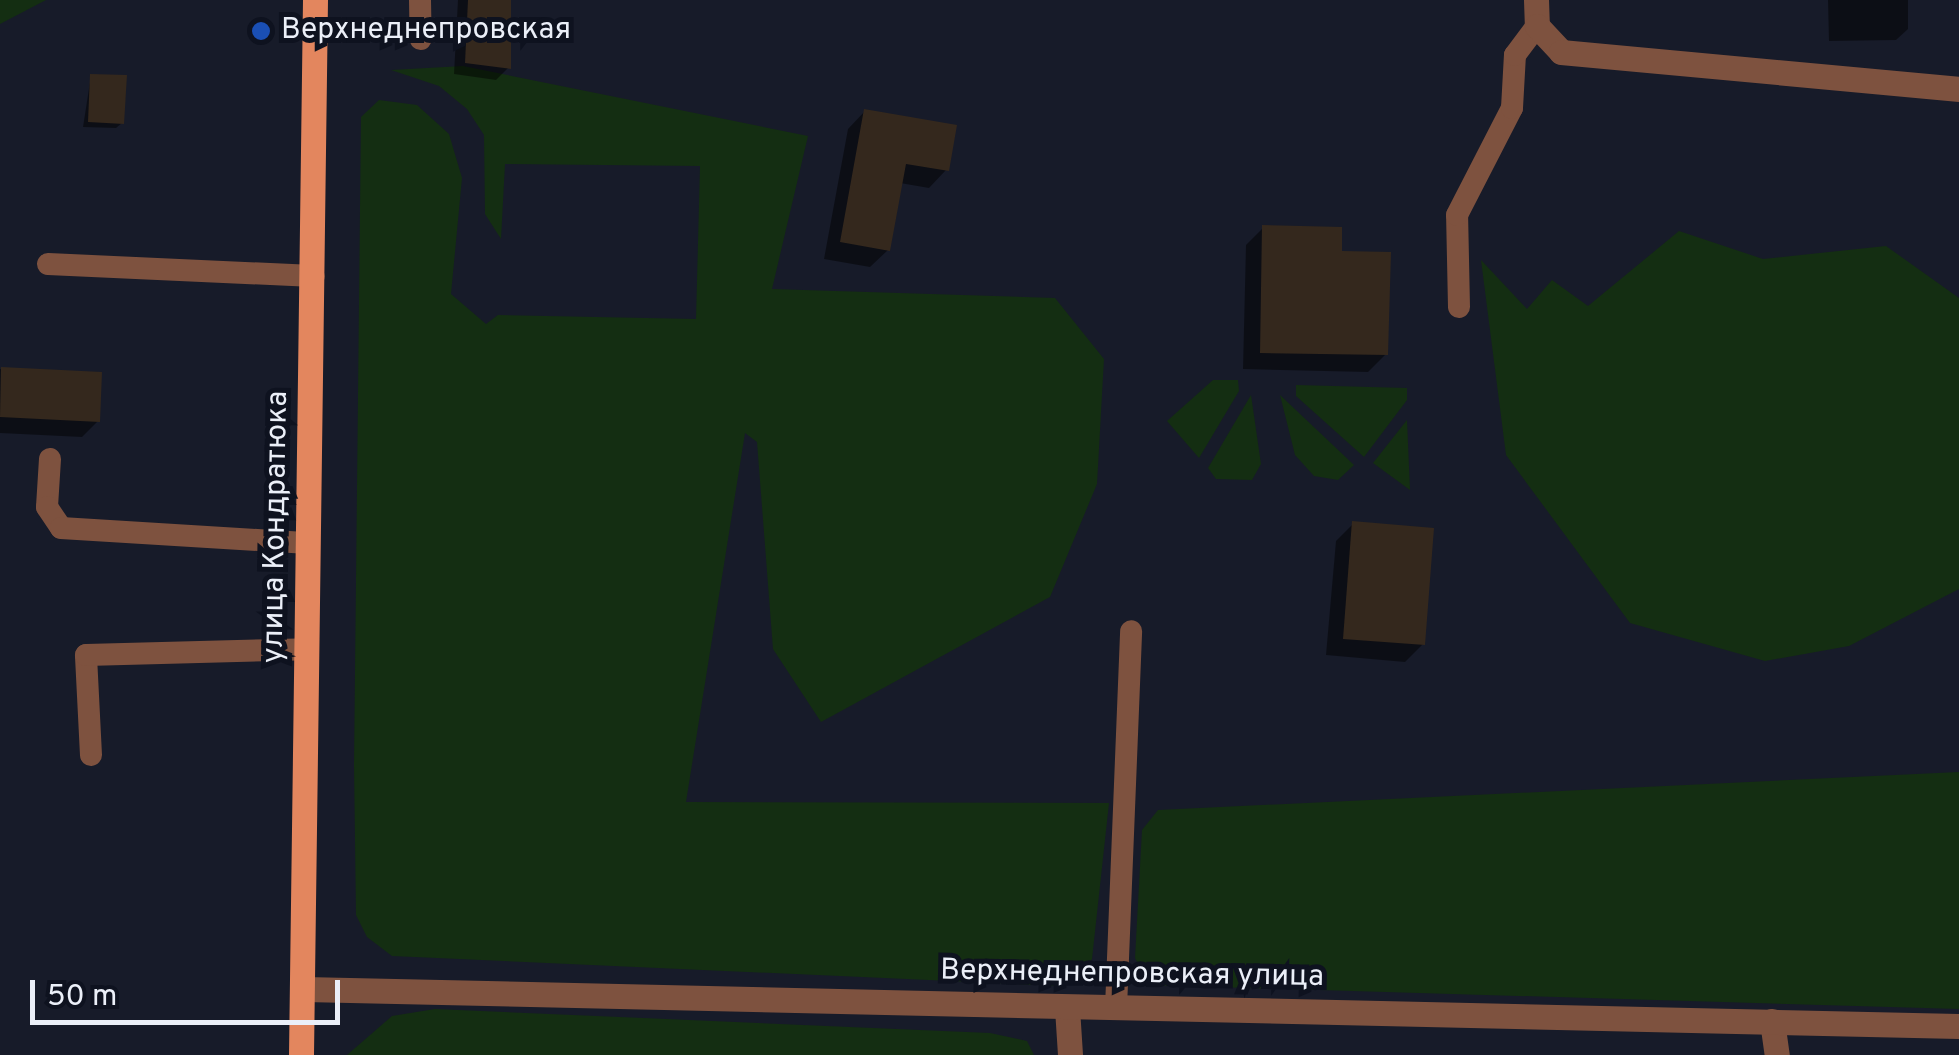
<!DOCTYPE html>
<meta charset="utf-8">
<style>
body{margin:0}
#map{position:relative;width:1959px;height:1055px;overflow:hidden;background:#171b29;font-family:Overpass,sans-serif}
div>[style]{position:absolute}
.green>*{inset:0;background:#142e12}
.shadow>*{inset:0;background:#0007}
.building>*{inset:0;background:#34281d}
.service>*{height:22px;margin:-11px;padding:0 11px;transform-origin:11px;border-radius:11px;background:#7e523f}
.minor>*{height:25px;margin:-12.5px;padding:0 12.5px;transform-origin:12.5px;border-radius:12.5px;background:#7e523f}
.tertiary>*{height:25px;margin:-12.5px;padding:0 12.5px;transform-origin:12.5px;border-radius:12.5px;background:#7e523f}
.primary>*{height:25px;margin:-12.5px;padding:0 12.5px;transform-origin:12.5px;border-radius:12.5px;background:#e3865e}
.dots>*{width:28px;height:28px;translate:-50% -50%;box-sizing:border-box;border:5px solid #0e121f;border-radius:50%}
span{translate:-50% -50%;white-space:nowrap;text-align:center;line-height:1.15;-webkit-text-stroke:10px #0e121f;paint-order:stroke}
.poi-label{font-size:30px;color:#ebeff8}
.left{translate:0 -50%;text-align:left}
.street-label{font-size:30px;color:#ebeff8}
.scale{position:absolute;left:30px;top:980px;width:310px;height:45px;box-sizing:border-box;border:5px solid #ebeff8;border-top:0;padding-left:12px;font-size:30px;line-height:35px;white-space:nowrap;color:#ebeff8;-webkit-text-stroke:8px #0e121f;paint-order:stroke}
</style>
<div id="map">
<div class="green">
<div style="clip-path:polygon(0 0,46px 0,0 24px)"></div>
<div style="clip-path:polygon(463px 66px,808px 136px,772px 289px,1055px 298px,1104px 359px,1097px 484px,1050px 597px,821px 722px,773px 649px,757px 442px,745px 433px,686px 802px,1109px 803px,1092px 959px,1081px 975px,1062px 986px,392px 956px,367px 937px,356px 915px,354px 765px,361px 117px,379px 100px,417px 105px,449px 134px,462px 178px,451px 294px,486px 324px,498px 315px,696px 319px,700px 166px,505px 164px,501px 239px,485px 214px,484px 135px,467px 109px,439px 86px,391px 70px)"></div>
<div style="clip-path:polygon(1679px 231px,1763px 259px,1886px 246px,1959px 298px,1959px 589px,1849px 646px,1765px 661px,1630px 623px,1506px 455px,1481px 260px,1527px 309px,1552px 280px,1588px 306px)"></div>
<div style="clip-path:polygon(1213px 380px,1238px 380px,1239px 391px,1199px 458px,1167px 421px)"></div>
<div style="clip-path:polygon(1296px 385px,1407px 388px,1407px 400px,1364px 457px,1296px 396px)"></div>
<div style="clip-path:polygon(1251px 395px,1261px 464px,1252px 480px,1216px 479px,1208px 468px)"></div>
<div style="clip-path:polygon(1280px 395px,1354px 465px,1338px 480px,1314px 476px,1295px 455px)"></div>
<div style="clip-path:polygon(1407px 420px,1410px 490px,1373px 463px)"></div>
<div style="clip-path:polygon(1959px 772px,1959px 1009px,1149px 985px,1135px 958px,1142px 830px,1158px 810px)"></div>
<div style="clip-path:polygon(435px 1009px,990px 1033px,1027px 1041px,1034px 1055px,347px 1055px,392px 1016px)"></div>
</div>
<div class="shadow">
<div style="clip-path:polygon(458px 0,509px 0,508px 68px,496px 80px,454px 74px)"></div>
<div style="clip-path:polygon(1828px 0,1908px 0,1908px 29px,1896px 40px,1829px 41px)"></div>
<div style="clip-path:polygon(91px 76px,122px 123px,116px 128px,83px 127px)"></div>
<div style="clip-path:polygon(865px 111px,946px 170px,929px 188px,900px 183px,888px 250px,870px 267px,824px 259px,848px 129px)"></div>
<div style="clip-path:polygon(1263px 228px,1386px 354px,1368px 372px,1243px 369px,1246px 245px)"></div>
<div style="clip-path:polygon(0 369px,100px 374px,98px 421px,82px 437px,0 433px)"></div>
<div style="clip-path:polygon(1353px 524px,1423px 644px,1405px 662px,1326px 655px,1336px 541px)"></div>
</div>
<div class="building">
<div style="clip-path:polygon(468px 0,511px 0,511px 69px,465px 63px)"></div>
<div style="clip-path:polygon(90px 74px,127px 75px,124px 124px,88px 122px)"></div>
<div style="clip-path:polygon(864px 109px,957px 125px,949px 171px,906px 164px,890px 251px,840px 242px)"></div>
<div style="clip-path:polygon(1262px 225px,1342px 227px,1342px 251px,1391px 252px,1388px 355px,1260px 353px)"></div>
<div style="clip-path:polygon(1px 367px,102px 372px,100px 422px,0 417px)"></div>
<div style="clip-path:polygon(1352px 521px,1434px 528px,1425px 645px,1343px 639px)"></div>
</div>
<div class="service">
<div style="left:420px;top:0;width:39px;rotate:89deg"></div>
<div style="left:48px;top:264px;width:266px;rotate:2.6deg"></div>
<div style="left:1459px;top:307px;width:92px;rotate:-91.2deg"></div>
<div style="left:1457px;top:215px;width:120px;rotate:-62.8deg"></div>
<div style="left:1512px;top:108px;width:53px;rotate:-86.8deg"></div>
<div style="left:1515px;top:55px;width:36px;rotate:-53deg"></div>
<div style="left:50px;top:459px;width:48px;rotate:93.6deg"></div>
<div style="left:47px;top:507px;width:25px;rotate:56deg"></div>
<div style="left:61px;top:528px;width:248px;rotate:3.5deg"></div>
<div style="left:91px;top:755px;width:100px;rotate:-92.9deg"></div>
<div style="left:86px;top:655px;width:222px;rotate:-1.5deg"></div>
<div style="left:1116px;top:1008px;width:377px;rotate:-87.7deg"></div>
</div>
<div class="minor">
<div style="left:1536px;top:0;width:26px;rotate:88deg"></div>
<div style="left:1537px;top:26px;width:35px;rotate:47deg"></div>
<div style="left:1561px;top:52px;width:400px;rotate:5.3deg"></div>
<div style="left:1067px;top:1008px;width:47px;rotate:86.3deg"></div>
<div style="left:1772px;top:1021px;width:34px;rotate:82deg"></div>
</div>
<div class="tertiary">
<div style="left:304px;top:989px;width:1655px;rotate:1.28deg"></div>
</div>
<div class="primary">
<div style="left:301px;top:1055px;width:1055px;rotate:-89.24deg"></div>
</div>
<div class="dots">
<div style="left:261px;top:31px;background:#1a4fb4"></div>
</div>
<div class="poi-label">
<span class="left" style="left:281px;top:31px">Верхнеднепровская</span>
</div>
<div class="street-label">
<span style="left:277px;top:527px;rotate:-89deg">улица Кондратюка</span>
<span style="left:1132px;top:975px;rotate:1deg">Верхнеднепровская улица</span>
</div>
<div class="scale">50 m</div>
</div>
